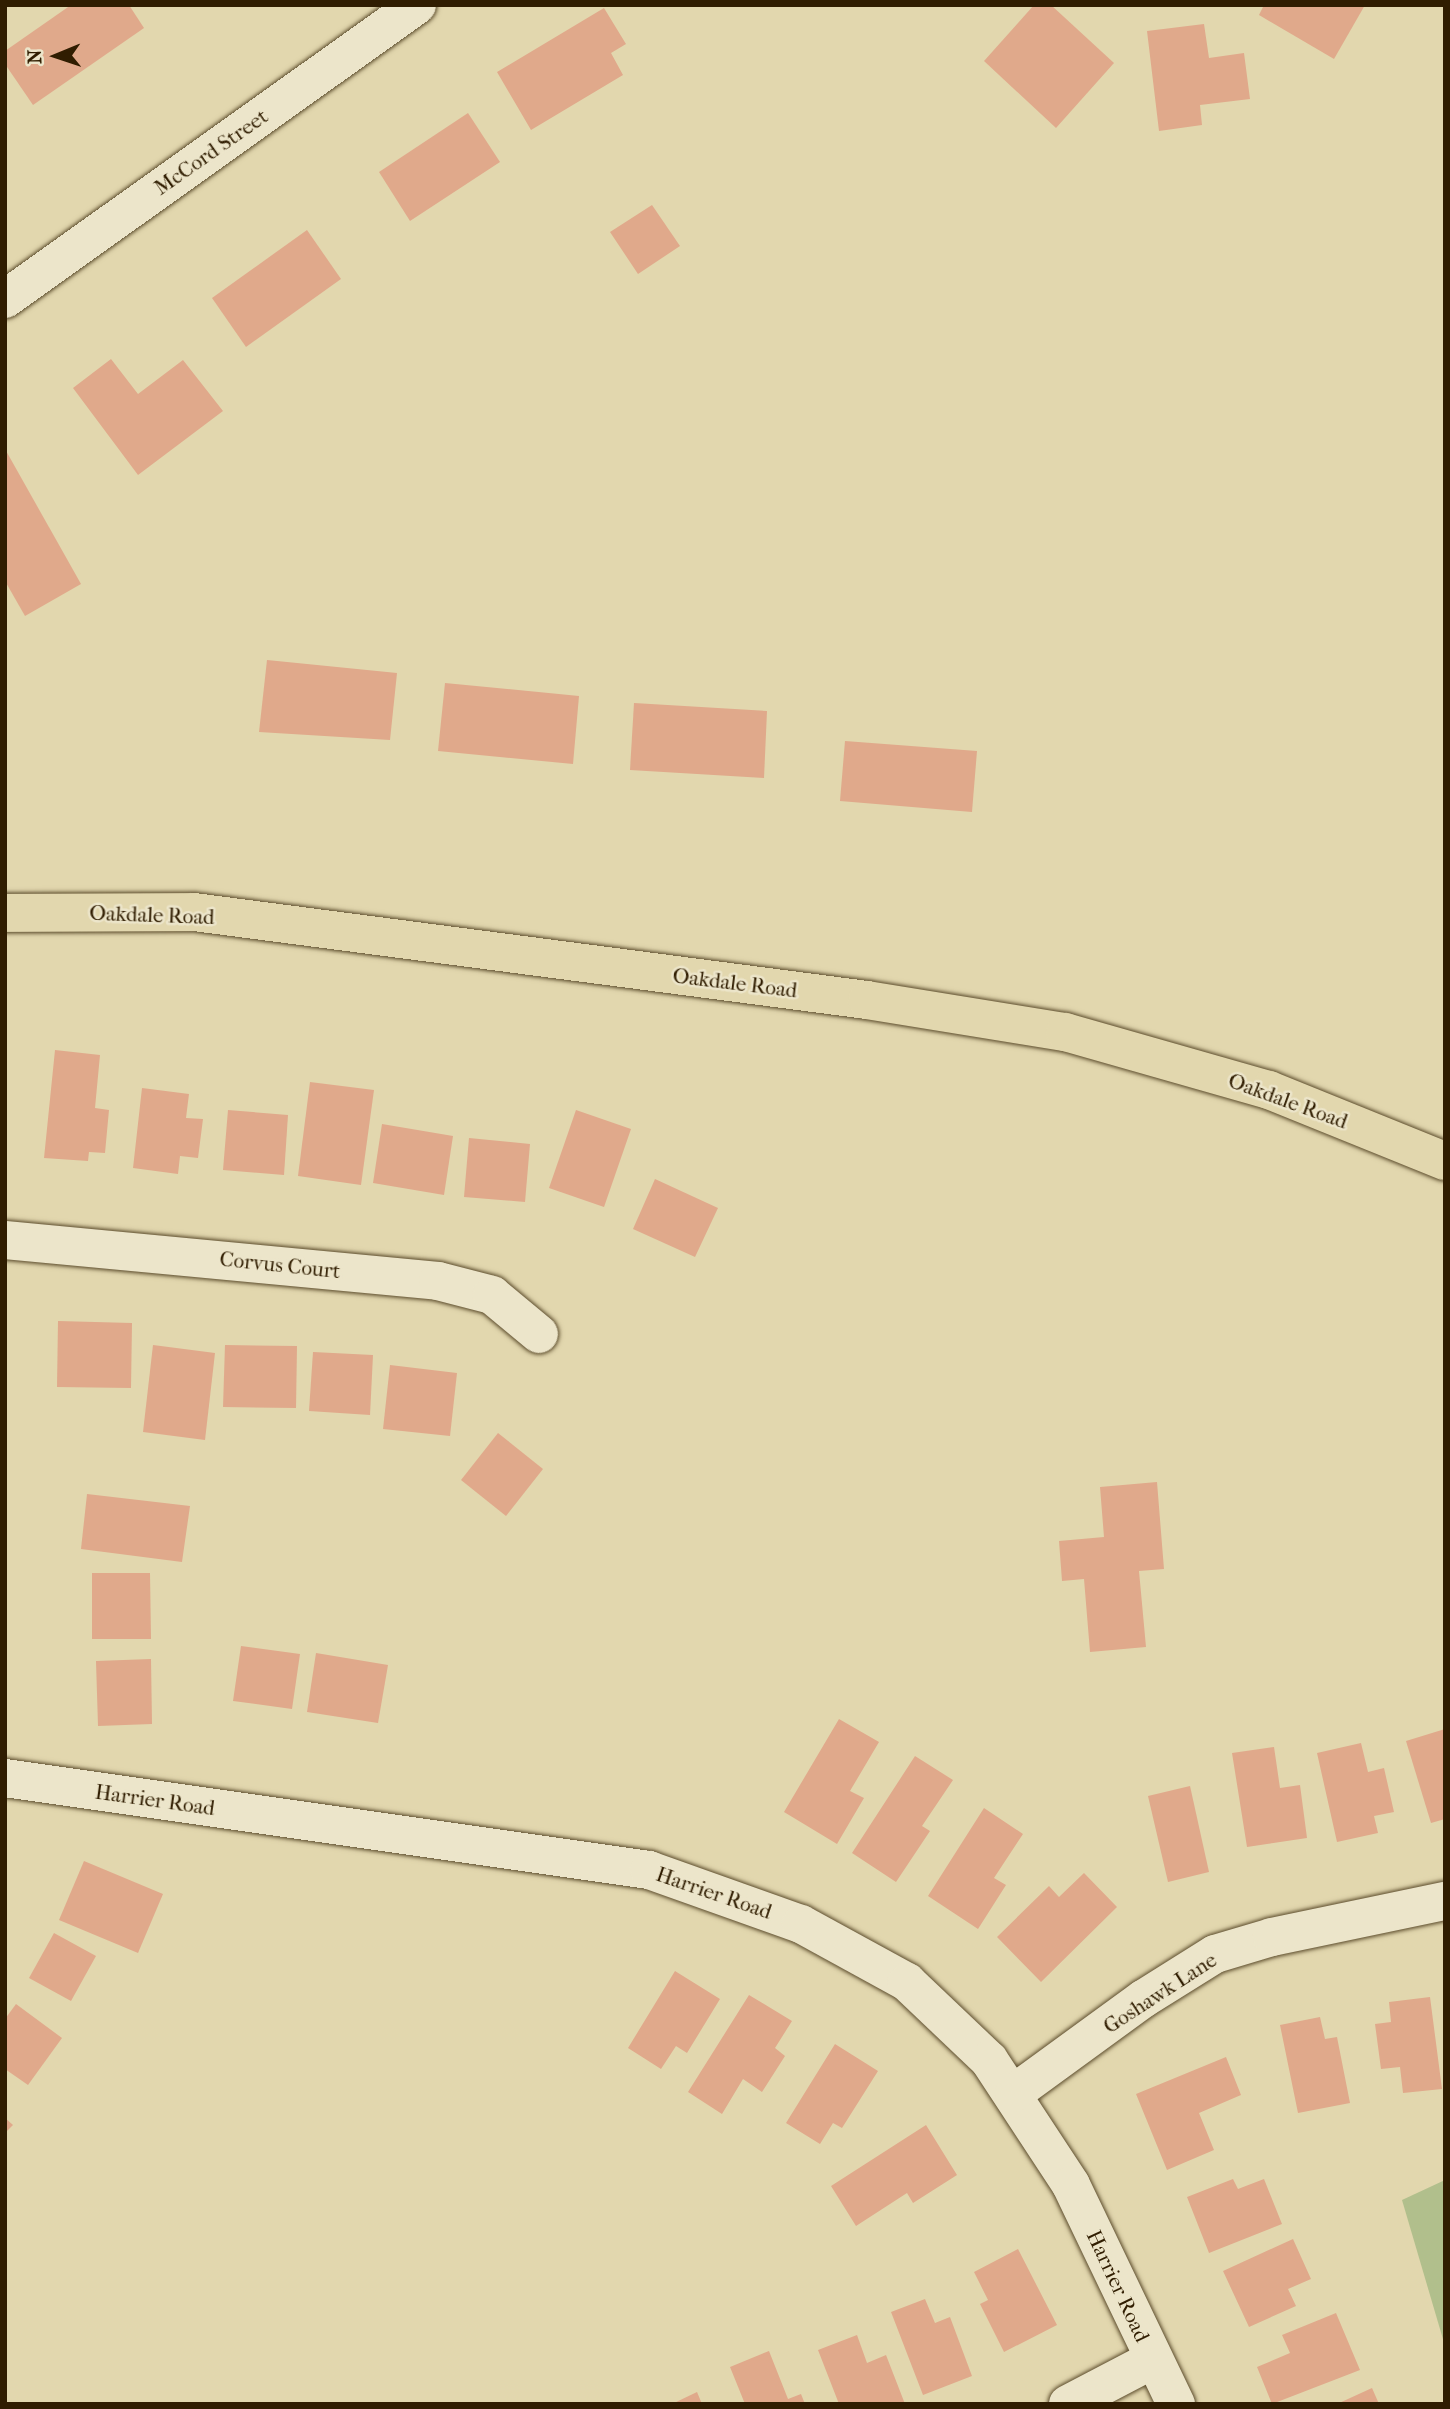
<!DOCTYPE html>
<style>
body{margin:0}
#map{position:relative;width:1450px;height:2409px;overflow:hidden;background:#e2d7ae;font-family:"IM FELL French Canon",serif}
div>[style]{position:absolute}
.green>*{inset:0;background:#b1bf8c}
.building>*{inset:0;background:#e0a98b}
.roads{filter:drop-shadow(0 0 2px #5c4c2c) drop-shadow(0 0 2px #5c4c2c)}
.minor>*{height:38px;margin:-19px;padding:0 19px;transform-origin:19px;border-radius:19px;background:#ece5ca}
.major>*{height:38px;margin:-19px;padding:0 19px;transform-origin:19px;border-radius:19px;background:#e2d7ae}
span{translate:-50% -50%;white-space:nowrap;text-align:center;line-height:1.15;-webkit-text-stroke:5px #ece5ca;paint-order:stroke}
.street-label{font-size:21px;color:#301d01}
.frame{position:absolute;inset:0;border:7px solid #301d01;pointer-events:none}
.north{position:absolute;left:21px;top:21px;width:70px;height:70px;-webkit-text-stroke:5px #ece5ca;paint-order:stroke;rotate:268deg;font-size:19px;font-weight:700;line-height:28px;text-align:center;color:#301d01}
.north::after{content:'';display:block;margin:auto;width:24px;height:32px;background:#301d01;clip-path:polygon(50% 0,100% 100%,50% 72%,0 100%)}
</style>
<div id="map">
<div class="green">
<div style="clip-path:polygon(1445px 2180px,1445px 2346px,1402px 2200px)"></div>
</div>
<div class="building">
<div style="clip-path:polygon(71px 5px,129px 5px,144px 28px,33px 105px,5px 64px,5px 51px)"></div>
<div style="clip-path:polygon(1034px 5px,1051px 5px,1114px 63px,1056px 128px,984px 61px)"></div>
<div style="clip-path:polygon(1264px 5px,1365px 5px,1334px 59px,1259px 15px)"></div>
<div style="clip-path:polygon(604px 8px,626px 44px,611px 53px,623px 75px,531px 130px,497px 72px)"></div>
<div style="clip-path:polygon(1204px 24px,1209px 58px,1244px 53px,1250px 99px,1200px 105px,1202px 125px,1159px 131px,1147px 31px)"></div>
<div style="clip-path:polygon(468px 113px,500px 162px,410px 221px,379px 172px)"></div>
<div style="clip-path:polygon(652px 205px,680px 246px,638px 274px,610px 232px)"></div>
<div style="clip-path:polygon(307px 230px,341px 279px,246px 347px,212px 298px)"></div>
<div style="clip-path:polygon(111px 359px,138px 394px,183px 360px,223px 411px,138px 475px,73px 388px)"></div>
<div style="clip-path:polygon(5px 449px,81px 584px,25px 616px,5px 581px)"></div>
<div style="clip-path:polygon(267px 660px,397px 673px,390px 740px,259px 732px)"></div>
<div style="clip-path:polygon(445px 683px,579px 696px,573px 764px,438px 751px)"></div>
<div style="clip-path:polygon(634px 703px,767px 711px,764px 778px,630px 770px)"></div>
<div style="clip-path:polygon(845px 741px,977px 751px,972px 812px,840px 801px)"></div>
<div style="clip-path:polygon(55px 1050px,100px 1055px,95px 1108px,109px 1110px,105px 1153px,89px 1152px,88px 1161px,44px 1158px)"></div>
<div style="clip-path:polygon(310px 1082px,374px 1090px,361px 1185px,298px 1176px)"></div>
<div style="clip-path:polygon(142px 1088px,189px 1094px,186px 1118px,203px 1119px,198px 1158px,180px 1156px,178px 1174px,133px 1168px)"></div>
<div style="clip-path:polygon(228px 1110px,288px 1115px,284px 1175px,223px 1170px)"></div>
<div style="clip-path:polygon(576px 1110px,631px 1129px,604px 1207px,549px 1188px)"></div>
<div style="clip-path:polygon(382px 1124px,453px 1136px,444px 1195px,373px 1183px)"></div>
<div style="clip-path:polygon(469px 1138px,530px 1144px,525px 1202px,464px 1197px)"></div>
<div style="clip-path:polygon(655px 1179px,718px 1208px,695px 1257px,633px 1229px)"></div>
<div style="clip-path:polygon(58px 1321px,132px 1323px,131px 1388px,57px 1387px)"></div>
<div style="clip-path:polygon(153px 1345px,215px 1353px,205px 1440px,143px 1432px)"></div>
<div style="clip-path:polygon(225px 1345px,297px 1346px,296px 1408px,223px 1407px)"></div>
<div style="clip-path:polygon(313px 1352px,373px 1355px,370px 1415px,309px 1411px)"></div>
<div style="clip-path:polygon(390px 1365px,457px 1373px,450px 1436px,383px 1429px)"></div>
<div style="clip-path:polygon(498px 1433px,543px 1469px,506px 1516px,461px 1480px)"></div>
<div style="clip-path:polygon(1157px 1482px,1164px 1569px,1139px 1571px,1146px 1647px,1090px 1652px,1084px 1579px,1062px 1581px,1059px 1541px,1104px 1537px,1100px 1487px)"></div>
<div style="clip-path:polygon(87px 1494px,190px 1506px,182px 1562px,81px 1549px)"></div>
<div style="clip-path:polygon(92px 1573px,150px 1573px,151px 1639px,92px 1639px)"></div>
<div style="clip-path:polygon(241px 1646px,300px 1654px,292px 1709px,233px 1701px)"></div>
<div style="clip-path:polygon(316px 1653px,388px 1665px,378px 1723px,307px 1712px)"></div>
<div style="clip-path:polygon(151px 1659px,152px 1724px,98px 1726px,96px 1661px)"></div>
<div style="clip-path:polygon(839px 1719px,879px 1742px,850px 1791px,864px 1798px,837px 1844px,784px 1812px)"></div>
<div style="clip-path:polygon(1445px 1729px,1445px 1819px,1431px 1823px,1406px 1741px)"></div>
<div style="clip-path:polygon(1361px 1743px,1368px 1772px,1384px 1768px,1394px 1812px,1374px 1816px,1378px 1833px,1337px 1842px,1317px 1753px)"></div>
<div style="clip-path:polygon(1274px 1747px,1280px 1788px,1300px 1785px,1307px 1838px,1247px 1847px,1232px 1753px)"></div>
<div style="clip-path:polygon(915px 1756px,953px 1780px,922px 1826px,930px 1831px,896px 1882px,852px 1853px)"></div>
<div style="clip-path:polygon(1190px 1786px,1209px 1872px,1168px 1882px,1148px 1796px)"></div>
<div style="clip-path:polygon(984px 1808px,1023px 1834px,994px 1878px,1006px 1885px,978px 1929px,928px 1896px)"></div>
<div style="clip-path:polygon(84px 1861px,163px 1894px,138px 1953px,59px 1920px)"></div>
<div style="clip-path:polygon(1084px 1873px,1117px 1907px,1041px 1982px,997px 1937px,1049px 1886px,1059px 1897px)"></div>
<div style="clip-path:polygon(54px 1933px,96px 1956px,71px 2001px,29px 1978px)"></div>
<div style="clip-path:polygon(675px 1971px,720px 1999px,687px 2053px,676px 2046px,661px 2069px,628px 2048px)"></div>
<div style="clip-path:polygon(749px 1995px,792px 2021px,775px 2048px,785px 2056px,762px 2092px,743px 2079px,722px 2114px,688px 2092px)"></div>
<div style="clip-path:polygon(1430px 1997px,1442px 2089px,1403px 2093px,1400px 2067px,1381px 2069px,1375px 2024px,1391px 2022px,1389px 2002px)"></div>
<div style="clip-path:polygon(16px 2004px,62px 2038px,28px 2085px,5px 2069px,5px 2019px)"></div>
<div style="clip-path:polygon(1320px 2017px,1325px 2039px,1337px 2037px,1350px 2103px,1298px 2113px,1280px 2025px)"></div>
<div style="clip-path:polygon(835px 2044px,878px 2071px,842px 2128px,833px 2123px,820px 2144px,786px 2123px)"></div>
<div style="clip-path:polygon(1226px 2057px,1241px 2095px,1199px 2113px,1214px 2150px,1167px 2170px,1136px 2094px)"></div>
<div style="clip-path:polygon(5px 2118px,13px 2125px,5px 2133px)"></div>
<div style="clip-path:polygon(926px 2125px,957px 2175px,913px 2203px,907px 2193px,856px 2226px,831px 2186px)"></div>
<div style="clip-path:polygon(1233px 2179px,1238px 2189px,1264px 2179px,1282px 2224px,1209px 2253px,1187px 2197px)"></div>
<div style="clip-path:polygon(1293px 2239px,1311px 2279px,1288px 2289px,1296px 2306px,1249px 2327px,1223px 2271px)"></div>
<div style="clip-path:polygon(1018px 2249px,1057px 2325px,1004px 2352px,980px 2304px,988px 2300px,974px 2272px)"></div>
<div style="clip-path:polygon(925px 2299px,935px 2323px,950px 2317px,972px 2376px,923px 2395px,891px 2312px)"></div>
<div style="clip-path:polygon(1336px 2313px,1360px 2370px,1272px 2404px,1257px 2367px,1290px 2353px,1282px 2335px)"></div>
<div style="clip-path:polygon(857px 2335px,867px 2363px,886px 2355px,905px 2404px,839px 2404px,818px 2350px)"></div>
<div style="clip-path:polygon(769px 2351px,788px 2399px,801px 2394px,805px 2404px,745px 2404px,730px 2367px)"></div>
<div style="clip-path:polygon(1372px 2388px,1379px 2404px,1337px 2404px)"></div>
<div style="clip-path:polygon(697px 2392px,702px 2404px,672px 2404px)"></div>
</div>
<div class="roads">
<div class="minor">
<div style="left:5px;top:299px;width:506px;rotate:-35.51deg"></div>
<div style="left:5px;top:1240px;width:435px;rotate:5.4deg"></div>
<div style="left:438px;top:1281px;width:56px;rotate:14.5deg"></div>
<div style="left:492px;top:1295px;width:61px;rotate:39.7deg"></div>
<div style="left:5px;top:1778px;width:651px;rotate:8.13deg"></div>
<div style="left:649px;top:1870px;width:161px;rotate:19.6deg"></div>
<div style="left:801px;top:1924px;width:121px;rotate:28.7deg"></div>
<div style="left:907px;top:1982px;width:113px;rotate:43.6deg"></div>
<div style="left:989px;top:2060px;width:149px;rotate:56.7deg"></div>
<div style="left:1071px;top:2185px;width:243px;rotate:64.4deg"></div>
<div style="left:1014px;top:2093px;width:160px;rotate:-36.1deg"></div>
<div style="left:1143px;top:1999px;width:85px;rotate:-32deg"></div>
<div style="left:1215px;top:1954px;width:59px;rotate:-16.6deg"></div>
<div style="left:1272px;top:1937px;width:177px;rotate:-11.8deg"></div>
<div style="left:1068px;top:2404px;width:95px;rotate:-27.6deg"></div>
</div>
<div class="major">
<div style="left:5px;top:913px;width:189px;rotate:-0.3deg"></div>
<div style="left:194px;top:912px;width:679px;rotate:7.45deg"></div>
<div style="left:867px;top:1000px;width:201px;rotate:9.2deg"></div>
<div style="left:1065px;top:1032px;width:212px;rotate:15.9deg"></div>
<div style="left:1269px;top:1090px;width:190px;rotate:22deg"></div>
</div>
</div>
<div class="street-label">
<span style="left:211px;top:152px;rotate:-35deg">McCord Street</span>
<span style="left:152px;top:915px;rotate:2deg">Oakdale Road</span>
<span style="left:735px;top:983px;rotate:7deg">Oakdale Road</span>
<span style="left:1288px;top:1101px;rotate:20deg">Oakdale Road</span>
<span style="left:280px;top:1265px;rotate:6deg">Corvus Court</span>
<span style="left:155px;top:1800px;rotate:8deg">Harrier Road</span>
<span style="left:714px;top:1893px;rotate:19deg">Harrier Road</span>
<span style="left:1160px;top:1993px;rotate:-33deg">Goshawk Lane</span>
<span style="left:1118px;top:2286px;rotate:65deg">Harrier Road</span>
</div>
<div class="frame"></div>
<div class="north">N</div>
</div>
